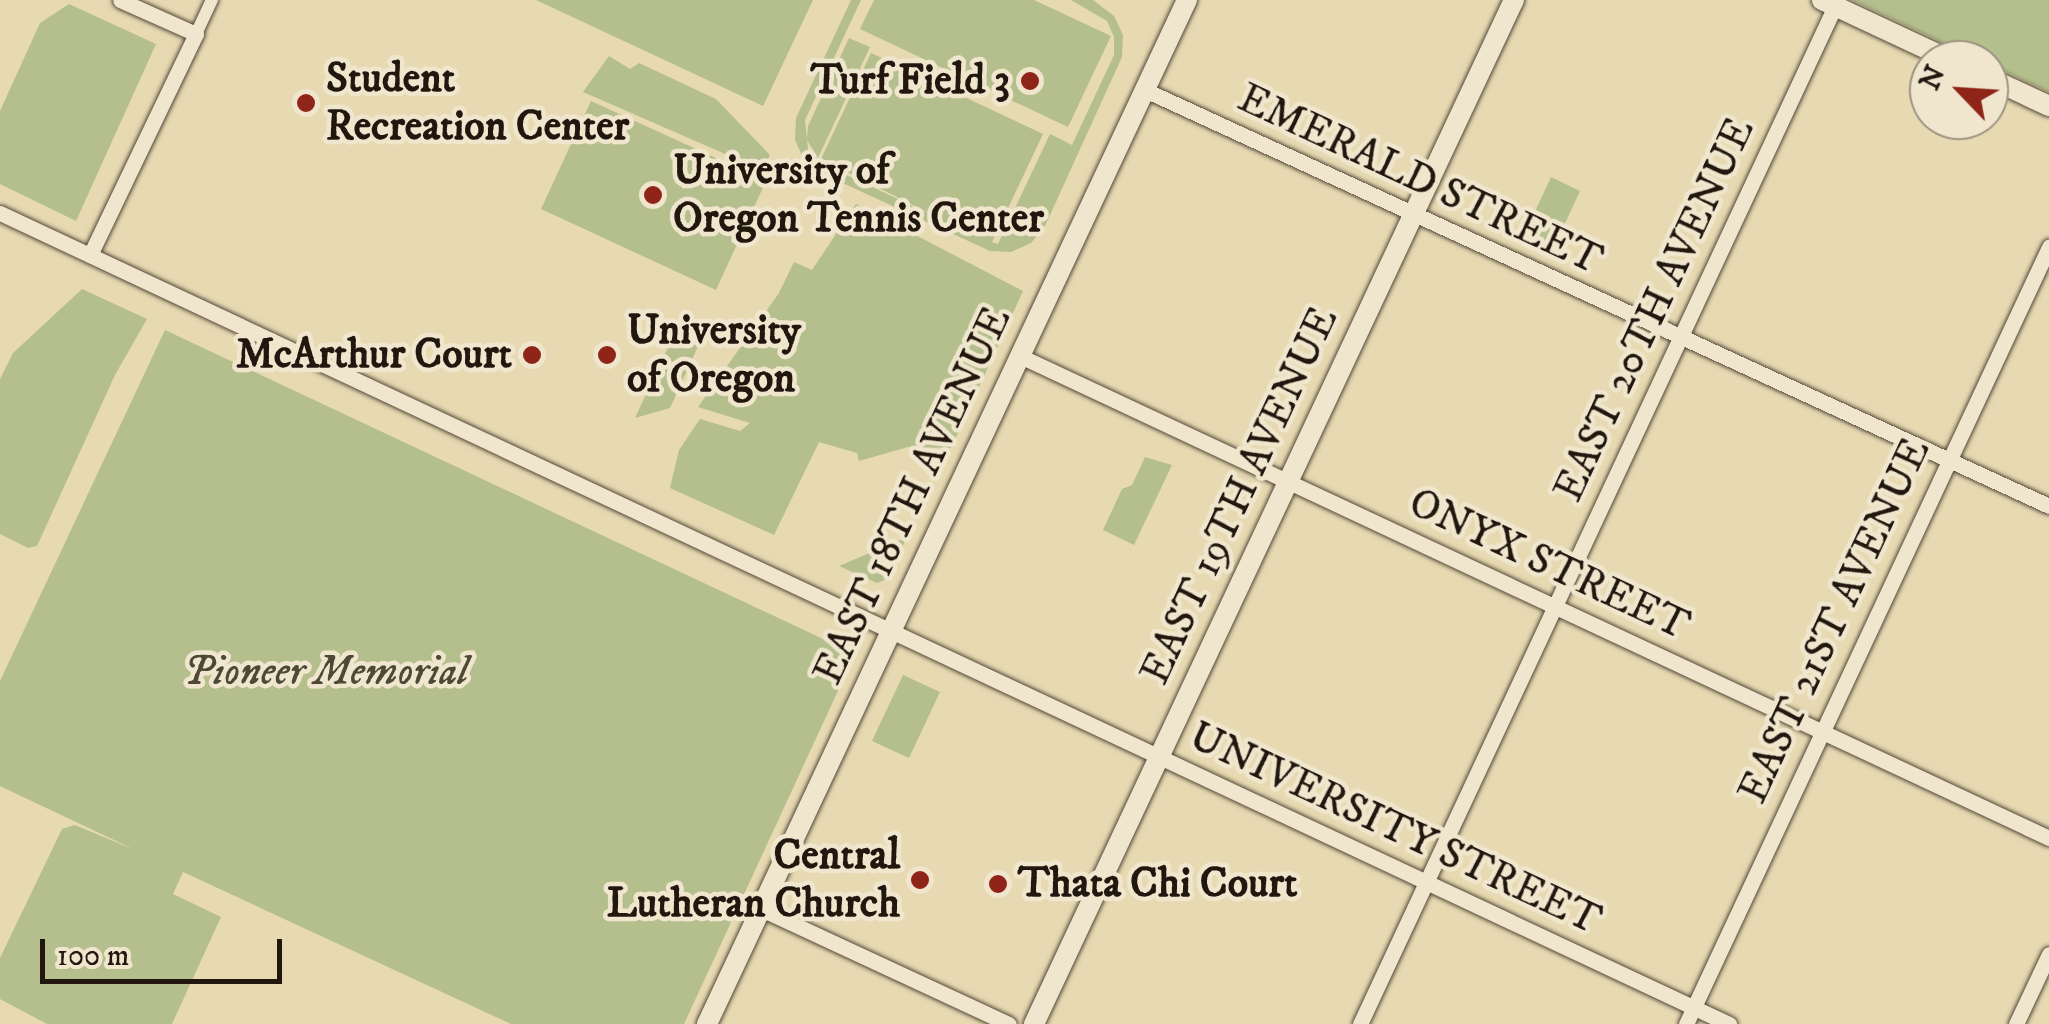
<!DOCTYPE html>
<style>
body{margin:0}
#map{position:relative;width:2049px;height:1024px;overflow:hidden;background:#e7d9b2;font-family:"IM FELL DW Pica",serif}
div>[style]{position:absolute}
.green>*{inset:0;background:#b4bf8d}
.roads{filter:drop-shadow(0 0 2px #524838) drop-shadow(0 0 2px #524838)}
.pedestrian>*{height:12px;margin:-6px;padding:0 6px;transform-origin:6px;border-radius:6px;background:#efe6cd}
.minor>*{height:15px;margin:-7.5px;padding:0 7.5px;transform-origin:7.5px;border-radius:7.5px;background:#efe6cd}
.tertiary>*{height:20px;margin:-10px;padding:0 10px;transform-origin:10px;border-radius:10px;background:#efe6cd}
.dots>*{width:28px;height:28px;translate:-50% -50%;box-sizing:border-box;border:5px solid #efe6cd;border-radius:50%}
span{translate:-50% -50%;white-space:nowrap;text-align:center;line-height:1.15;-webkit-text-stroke:9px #efe6cd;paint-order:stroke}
.poi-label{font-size:42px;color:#21170f;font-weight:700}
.left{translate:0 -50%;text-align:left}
.right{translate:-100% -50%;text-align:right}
.street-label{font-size:42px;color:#21170f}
.park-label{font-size:42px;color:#4d4935;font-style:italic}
.north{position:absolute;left:1909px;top:40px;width:100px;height:100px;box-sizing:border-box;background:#efe6cd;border:2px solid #9d9381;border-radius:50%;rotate:295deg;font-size:28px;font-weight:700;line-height:40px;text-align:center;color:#21170f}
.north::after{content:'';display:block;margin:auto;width:35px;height:45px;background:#8f2418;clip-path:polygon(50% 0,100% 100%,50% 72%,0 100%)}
.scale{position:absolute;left:40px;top:939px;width:242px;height:45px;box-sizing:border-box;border:5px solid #21170f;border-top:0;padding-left:12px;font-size:30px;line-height:35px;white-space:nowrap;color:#21170f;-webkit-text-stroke:8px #efe6cd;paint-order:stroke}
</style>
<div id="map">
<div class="green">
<div style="clip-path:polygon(536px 0,813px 0,763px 106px)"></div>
<div style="clip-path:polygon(851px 0,861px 0,805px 120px,808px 149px,825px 165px,941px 219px,821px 159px,871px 53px,1043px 134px,992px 242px,998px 244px,1050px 134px,1072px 145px,1114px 55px,1114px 37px,1107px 21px,1071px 0,1093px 0,1114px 16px,1123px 35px,1122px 57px,1045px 226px,1031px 243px,1011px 252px,990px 251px,821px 173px,804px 160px,795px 140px,796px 118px)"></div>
<div style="clip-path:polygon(874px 0,1034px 0,1111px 36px,1068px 127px,860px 29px)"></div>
<div style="clip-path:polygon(1852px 0,2049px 0,2049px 92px,1989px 64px,1989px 60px,1980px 60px)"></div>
<div style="clip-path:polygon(69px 4px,156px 44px,76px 221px,0 184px,0 111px,40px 23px)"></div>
<div style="clip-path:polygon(849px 38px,870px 47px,818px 158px,807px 140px,808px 126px)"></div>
<div style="clip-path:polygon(609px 56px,630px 69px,639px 63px,716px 99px,770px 155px,762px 170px,583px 92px)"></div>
<div style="clip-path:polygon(591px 101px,766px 181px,716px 290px,541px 209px)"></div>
<div style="clip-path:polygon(1551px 177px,1580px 191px,1554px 247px,1525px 233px)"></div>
<div style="clip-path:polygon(856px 204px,1023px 291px,951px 448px,908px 447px,859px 461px,857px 453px,819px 442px,774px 535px,670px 488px,679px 450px,700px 419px,740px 431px,750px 423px,698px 407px,779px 293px,794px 262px,812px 270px)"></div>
<div style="clip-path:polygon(82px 289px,147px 319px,115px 375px,37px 546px,28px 548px,0 534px,0 379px,13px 353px)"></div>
<div style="clip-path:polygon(707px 326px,670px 408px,635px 418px,677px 328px)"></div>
<div style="clip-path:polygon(165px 330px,855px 654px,684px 1024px,511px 1024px,183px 872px,173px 894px,221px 917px,172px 1024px,47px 1024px,0 999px,0 958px,62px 829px,75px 825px,135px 850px,0 786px,0 681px)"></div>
<div style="clip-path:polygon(1145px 457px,1172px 465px,1134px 545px,1103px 530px,1122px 489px,1132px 485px)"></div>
<div style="clip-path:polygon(907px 537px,887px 579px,877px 583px,839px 566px)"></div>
<div style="clip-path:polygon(903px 675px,940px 692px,909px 758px,872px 741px)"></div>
</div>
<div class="roads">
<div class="pedestrian">
<div style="left:196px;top:34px;width:38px;rotate:-65deg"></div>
</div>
<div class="minor">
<div style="left:1145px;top:90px;width:995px;rotate:24.71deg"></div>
<div style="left:0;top:213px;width:1910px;rotate:25.13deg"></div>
<div style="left:90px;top:255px;width:245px;rotate:-64.4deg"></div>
<div style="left:196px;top:34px;width:83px;rotate:-155.9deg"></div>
<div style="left:1020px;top:356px;width:1136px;rotate:25.1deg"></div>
<div style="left:761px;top:909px;width:273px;rotate:24.9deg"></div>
<div style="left:1360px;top:1024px;width:1123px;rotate:-64.99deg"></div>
<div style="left:1686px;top:1024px;width:858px;rotate:-64.96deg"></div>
<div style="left:2016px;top:1024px;width:77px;rotate:-64.8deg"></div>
</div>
<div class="tertiary">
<div style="left:1822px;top:0;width:141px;rotate:25.1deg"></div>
<div style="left:1989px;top:78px;width:66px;rotate:25deg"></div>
<div style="left:707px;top:1024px;width:1131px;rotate:-64.89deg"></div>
<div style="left:1034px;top:1024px;width:1131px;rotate:-64.89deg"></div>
</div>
</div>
<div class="dots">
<div style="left:1030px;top:81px;background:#8f2418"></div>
<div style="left:306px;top:103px;background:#8f2418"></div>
<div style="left:653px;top:195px;background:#8f2418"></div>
<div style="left:532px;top:355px;background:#8f2418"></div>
<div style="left:607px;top:355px;background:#8f2418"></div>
<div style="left:920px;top:880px;background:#8f2418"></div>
<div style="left:998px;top:884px;background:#8f2418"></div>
</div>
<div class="poi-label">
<span class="left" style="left:326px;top:103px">Student<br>Recreation Center</span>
<span class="right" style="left:1010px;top:81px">Turf Field 3</span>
<span class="left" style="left:673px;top:195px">University of<br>Oregon Tennis Center</span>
<span class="left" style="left:627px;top:355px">University<br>of Oregon</span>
<span class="right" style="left:512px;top:355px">McArthur Court</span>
<span class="right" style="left:900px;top:880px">Central<br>Lutheran Church</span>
<span class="left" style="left:1018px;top:884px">Thata Chi Court</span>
</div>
<div class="street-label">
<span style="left:1420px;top:180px;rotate:25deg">EMERALD STREET</span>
<span style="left:1655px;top:310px;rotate:-65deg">EAST 20TH AVENUE</span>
<span style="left:913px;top:496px;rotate:-65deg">EAST 18TH AVENUE</span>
<span style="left:1240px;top:496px;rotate:-65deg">EAST 19TH AVENUE</span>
<span style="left:1549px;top:565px;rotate:25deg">ONYX STREET</span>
<span style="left:1835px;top:621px;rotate:-65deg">EAST 21ST AVENUE</span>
<span style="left:1395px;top:829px;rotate:25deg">UNIVERSITY STREET</span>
</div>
<div class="park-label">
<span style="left:326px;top:672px">Pioneer Memorial</span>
</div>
<div class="north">N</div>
<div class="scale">100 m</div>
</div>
